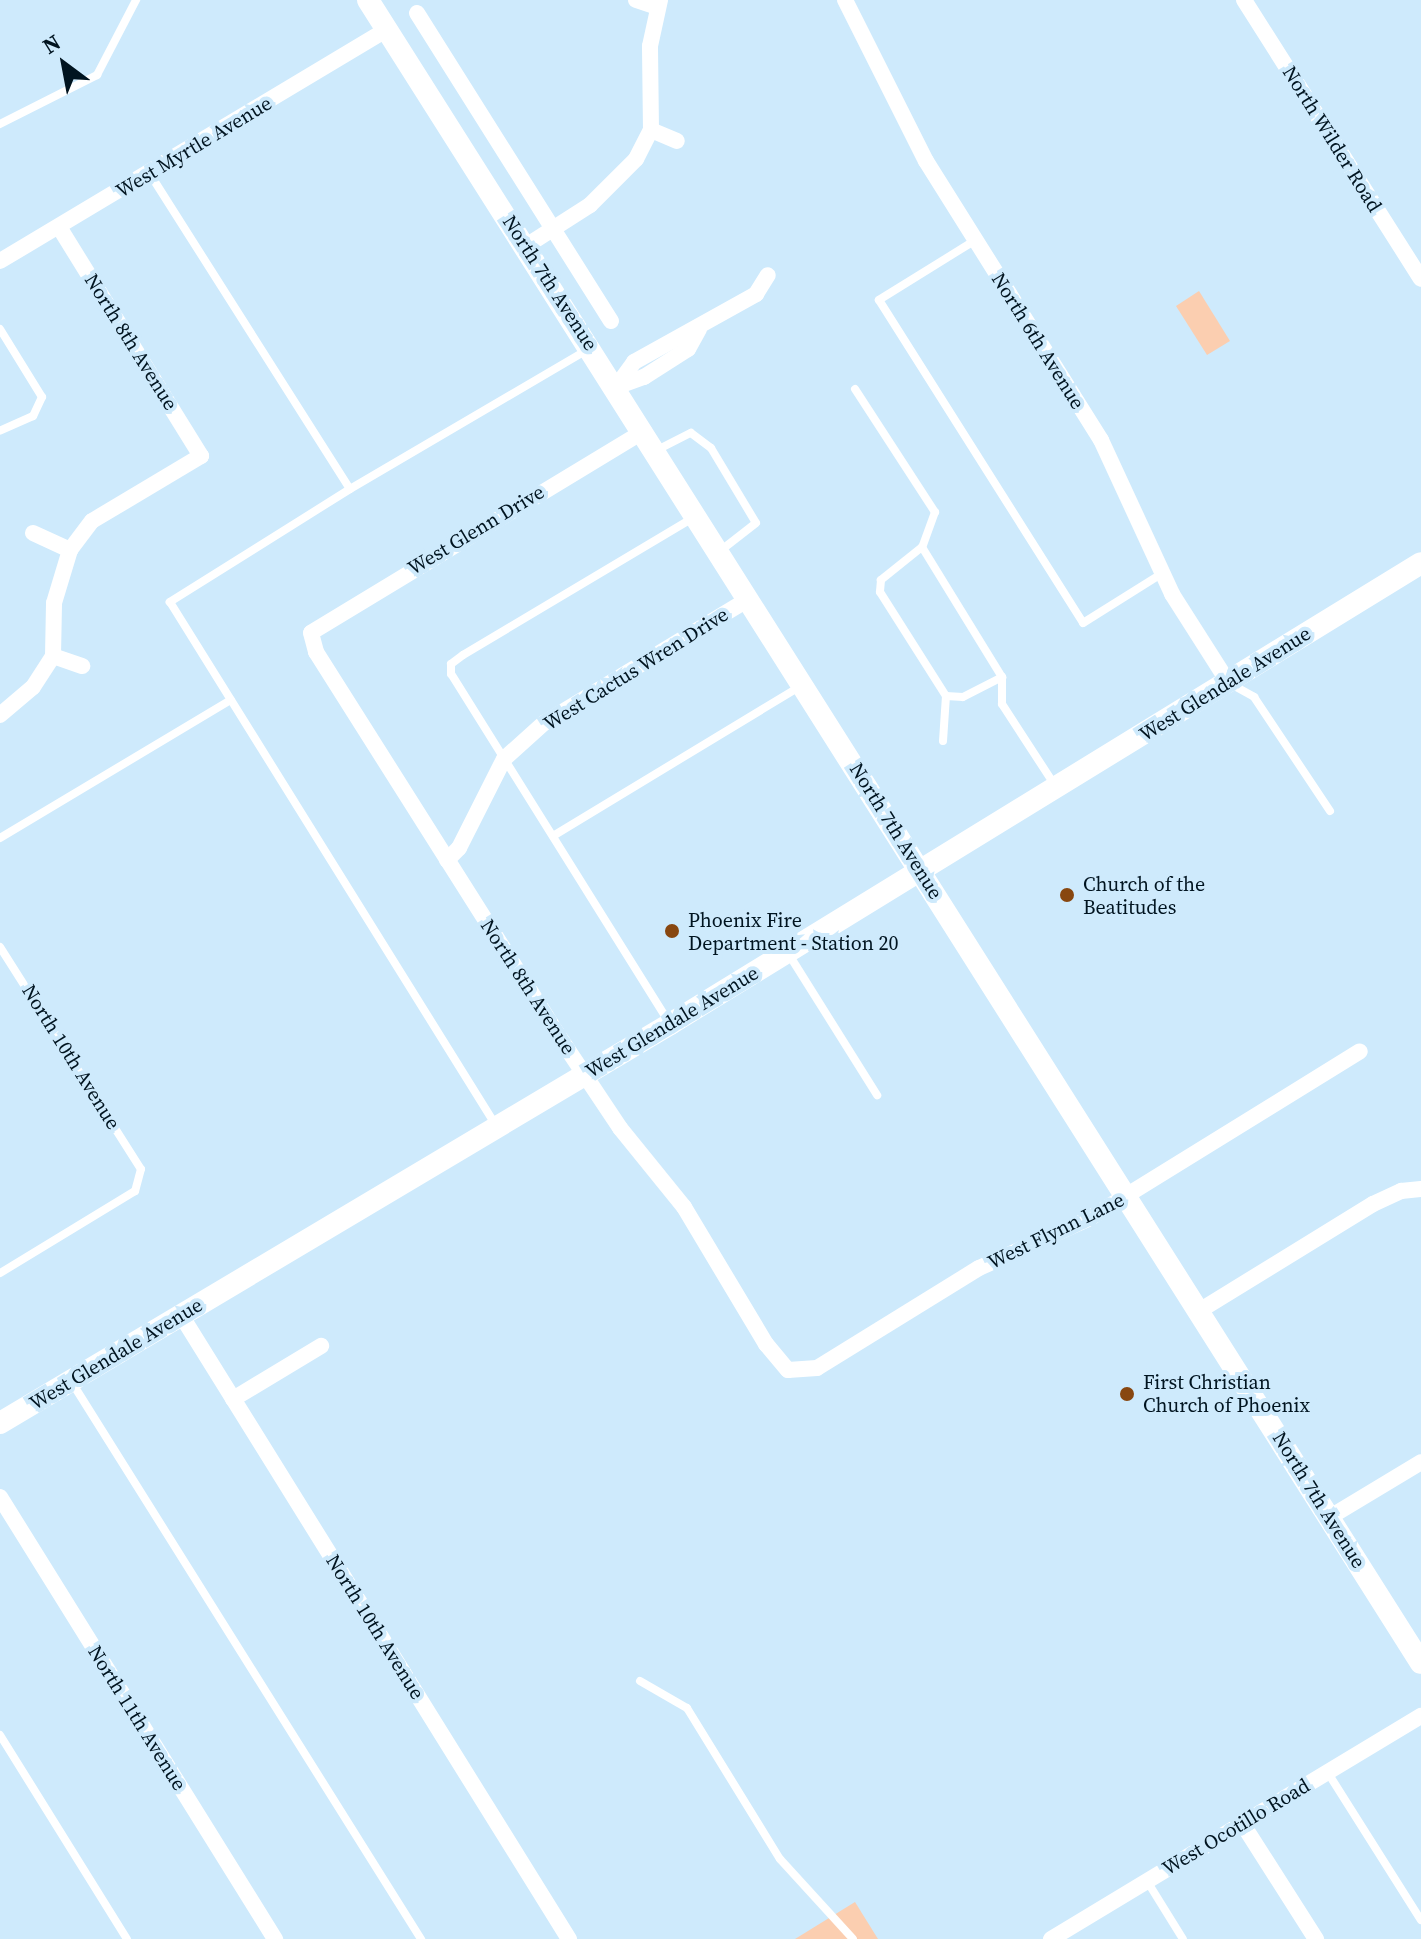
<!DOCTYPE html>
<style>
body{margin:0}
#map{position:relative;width:1421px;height:1939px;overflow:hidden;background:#ceeafc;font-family:"Source Serif 4",serif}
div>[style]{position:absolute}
.green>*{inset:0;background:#fbceb0}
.lane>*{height:8px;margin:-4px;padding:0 4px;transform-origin:4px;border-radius:4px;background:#fff}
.street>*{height:16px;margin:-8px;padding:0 8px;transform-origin:8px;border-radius:8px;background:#fff}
.secondary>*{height:22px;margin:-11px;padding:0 11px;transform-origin:11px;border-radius:11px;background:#fff}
.dots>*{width:22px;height:22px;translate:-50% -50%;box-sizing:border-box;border:4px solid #ceeafc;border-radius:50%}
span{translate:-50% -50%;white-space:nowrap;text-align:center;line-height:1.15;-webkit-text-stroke:8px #ceeafc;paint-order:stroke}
.street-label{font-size:20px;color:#001420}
.poi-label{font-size:20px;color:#001420}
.left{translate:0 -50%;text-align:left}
.north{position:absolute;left:24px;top:24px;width:80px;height:80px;-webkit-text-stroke:6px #ceeafc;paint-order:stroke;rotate:328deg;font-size:22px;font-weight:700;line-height:32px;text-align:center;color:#001420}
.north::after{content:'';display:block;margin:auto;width:28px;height:36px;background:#001420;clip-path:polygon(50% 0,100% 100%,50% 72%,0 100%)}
</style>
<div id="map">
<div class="green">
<div style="clip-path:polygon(1199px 291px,1230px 341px,1207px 355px,1176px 306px)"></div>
<div style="clip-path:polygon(855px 1902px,878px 1939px,795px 1939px)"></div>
</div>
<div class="lane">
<div style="left:0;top:124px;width:109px;rotate:-26.8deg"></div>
<div style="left:97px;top:75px;width:85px;rotate:-62.5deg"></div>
<div style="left:150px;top:174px;width:373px;rotate:57.6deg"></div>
<div style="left:350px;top:489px;width:275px;rotate:-30.4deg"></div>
<div style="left:974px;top:241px;width:112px;rotate:148.2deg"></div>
<div style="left:879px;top:300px;width:382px;rotate:57.7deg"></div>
<div style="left:1083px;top:623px;width:92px;rotate:-32.1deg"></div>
<div style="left:0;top:329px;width:80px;rotate:58.3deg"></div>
<div style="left:42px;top:397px;width:21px;rotate:115deg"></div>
<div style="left:33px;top:416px;width:36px;rotate:156deg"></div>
<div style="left:855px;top:389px;width:147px;rotate:57deg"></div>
<div style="left:935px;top:512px;width:37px;rotate:110deg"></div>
<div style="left:922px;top:547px;width:153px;rotate:58.4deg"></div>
<div style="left:1002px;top:677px;width:27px;rotate:90deg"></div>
<div style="left:1002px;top:704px;width:95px;rotate:57deg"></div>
<div style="left:657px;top:450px;width:38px;rotate:-27deg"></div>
<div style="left:691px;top:433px;width:25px;rotate:37deg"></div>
<div style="left:711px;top:448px;width:87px;rotate:59deg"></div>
<div style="left:756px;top:523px;width:46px;rotate:142.1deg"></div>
<div style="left:350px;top:489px;width:213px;rotate:147.9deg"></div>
<div style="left:170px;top:602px;width:615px;rotate:58.09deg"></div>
<div style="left:922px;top:547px;width:53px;rotate:141.2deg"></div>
<div style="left:881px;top:580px;width:12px;rotate:95deg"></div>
<div style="left:880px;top:592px;width:123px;rotate:57.6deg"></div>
<div style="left:946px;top:696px;width:17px;rotate:3deg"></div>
<div style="left:963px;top:697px;width:44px;rotate:-27.1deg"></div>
<div style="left:1229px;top:683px;width:29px;rotate:29deg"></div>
<div style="left:1254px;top:697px;width:137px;rotate:56.3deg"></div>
<div style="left:943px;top:741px;width:45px;rotate:-86.2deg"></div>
<div style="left:553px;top:836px;width:288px;rotate:-31.2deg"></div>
<div style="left:0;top:838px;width:269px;rotate:-30.9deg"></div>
<div style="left:0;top:947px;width:263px;rotate:57.6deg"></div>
<div style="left:141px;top:1169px;width:23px;rotate:105deg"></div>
<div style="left:135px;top:1191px;width:158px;rotate:148.7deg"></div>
<div style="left:788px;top:953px;width:168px;rotate:57.9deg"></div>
<div style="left:670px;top:1024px;width:413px;rotate:-122deg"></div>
<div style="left:451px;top:674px;width:10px;rotate:-90deg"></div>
<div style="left:451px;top:664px;width:15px;rotate:-37deg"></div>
<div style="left:463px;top:655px;width:268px;rotate:-30.8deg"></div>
<div style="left:71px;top:1381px;width:659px;rotate:57.9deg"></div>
<div style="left:640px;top:1681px;width:54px;rotate:29.9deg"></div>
<div style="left:687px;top:1708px;width:177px;rotate:58.4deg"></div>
<div style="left:780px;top:1859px;width:108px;rotate:47.6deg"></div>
<div style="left:0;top:1735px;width:240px;rotate:58.1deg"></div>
<div style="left:1328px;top:1773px;width:174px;rotate:57.7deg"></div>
<div style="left:1147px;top:1881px;width:68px;rotate:58.2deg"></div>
</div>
<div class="street">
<div style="left:636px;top:0;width:22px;rotate:18deg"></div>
<div style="left:845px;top:0;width:180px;rotate:63.3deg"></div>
<div style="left:926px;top:161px;width:329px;rotate:57.9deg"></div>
<div style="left:1101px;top:440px;width:170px;rotate:65.2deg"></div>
<div style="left:1172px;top:594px;width:104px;rotate:57.5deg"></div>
<div style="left:1244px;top:0;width:330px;rotate:57.6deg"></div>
<div style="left:417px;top:13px;width:364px;rotate:57.8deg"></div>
<div style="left:651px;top:130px;width:28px;rotate:23deg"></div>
<div style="left:526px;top:246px;width:76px;rotate:-32.6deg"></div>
<div style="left:590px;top:205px;width:65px;rotate:-45deg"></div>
<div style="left:636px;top:159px;width:33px;rotate:-63deg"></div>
<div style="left:651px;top:130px;width:84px;rotate:-90.7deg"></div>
<div style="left:650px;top:46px;width:47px;rotate:-77.7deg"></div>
<div style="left:0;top:261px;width:451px;rotate:-30.9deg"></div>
<div style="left:616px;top:387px;width:31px;rotate:-54deg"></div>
<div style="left:634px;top:362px;width:140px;rotate:-29.1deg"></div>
<div style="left:756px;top:294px;width:22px;rotate:-58deg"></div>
<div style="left:616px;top:387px;width:30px;rotate:-20deg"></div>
<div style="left:644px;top:377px;width:52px;rotate:-32.5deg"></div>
<div style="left:688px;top:349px;width:23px;rotate:-61deg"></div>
<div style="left:644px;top:431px;width:389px;rotate:148.8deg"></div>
<div style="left:311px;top:633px;width:20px;rotate:75deg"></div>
<div style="left:316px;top:652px;width:453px;rotate:57.7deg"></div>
<div style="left:558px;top:1035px;width:112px;rotate:56.3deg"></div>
<div style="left:620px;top:1128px;width:102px;rotate:51deg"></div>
<div style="left:684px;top:1207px;width:160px;rotate:59.1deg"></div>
<div style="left:766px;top:1344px;width:34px;rotate:50deg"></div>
<div style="left:788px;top:1370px;width:29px;rotate:-4deg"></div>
<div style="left:817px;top:1368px;width:190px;rotate:-31.7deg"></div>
<div style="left:979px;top:1268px;width:122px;rotate:-24.2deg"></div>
<div style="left:1090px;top:1218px;width:317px;rotate:-31.7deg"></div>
<div style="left:33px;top:533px;width:41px;rotate:24.7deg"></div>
<div style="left:53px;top:656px;width:31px;rotate:19deg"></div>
<div style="left:0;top:715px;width:43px;rotate:-40.3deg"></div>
<div style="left:33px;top:687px;width:37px;rotate:-57deg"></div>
<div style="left:53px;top:656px;width:53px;rotate:-88.9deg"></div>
<div style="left:54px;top:603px;width:55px;rotate:-73.2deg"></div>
<div style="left:70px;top:550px;width:36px;rotate:-53deg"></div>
<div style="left:92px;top:521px;width:127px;rotate:-30.8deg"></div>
<div style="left:201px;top:456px;width:267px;rotate:-121.8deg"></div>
<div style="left:447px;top:860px;width:17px;rotate:-45deg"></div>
<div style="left:459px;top:848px;width:100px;rotate:-63.2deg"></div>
<div style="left:504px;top:759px;width:54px;rotate:-42deg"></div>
<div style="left:544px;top:723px;width:240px;rotate:-31.2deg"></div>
<div style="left:1199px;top:1311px;width:204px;rotate:-31.6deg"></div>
<div style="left:1373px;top:1204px;width:31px;rotate:-25deg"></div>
<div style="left:1401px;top:1191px;width:20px;rotate:-6deg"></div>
<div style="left:181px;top:1315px;width:735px;rotate:58.13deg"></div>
<div style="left:233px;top:1399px;width:103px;rotate:-31.1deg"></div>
<div style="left:0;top:1497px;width:521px;rotate:58.11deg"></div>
<div style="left:1330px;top:1517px;width:106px;rotate:-31.1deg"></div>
<div style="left:1242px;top:1823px;width:138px;rotate:57.5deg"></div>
<div style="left:1051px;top:1939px;width:432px;rotate:-31.1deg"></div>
</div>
<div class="secondary">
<div style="left:368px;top:0;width:1968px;rotate:57.66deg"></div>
<div style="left:0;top:1423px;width:780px;rotate:-30.77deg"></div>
<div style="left:670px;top:1024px;width:881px;rotate:-31.54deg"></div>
</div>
<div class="dots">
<div style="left:1067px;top:895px;background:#884710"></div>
<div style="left:672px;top:931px;background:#884710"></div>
<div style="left:1127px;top:1394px;background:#884710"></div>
</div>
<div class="street-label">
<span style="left:1332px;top:139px;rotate:58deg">North Wilder Road</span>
<span style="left:194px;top:147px;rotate:-31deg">West Myrtle Avenue</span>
<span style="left:550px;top:283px;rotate:57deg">North 7th Avenue</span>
<span style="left:1038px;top:341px;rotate:58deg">North 6th Avenue</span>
<span style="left:131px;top:342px;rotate:58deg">North 8th Avenue</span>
<span style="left:476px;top:530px;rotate:-31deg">West Glenn Drive</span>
<span style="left:636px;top:669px;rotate:-32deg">West Cactus Wren Drive</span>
<span style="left:1225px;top:684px;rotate:-32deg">West Glendale Avenue</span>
<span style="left:896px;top:831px;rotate:58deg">North 7th Avenue</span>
<span style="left:528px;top:987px;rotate:57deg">North 8th Avenue</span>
<span style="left:672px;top:1022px;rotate:-31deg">West Glendale Avenue</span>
<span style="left:71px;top:1057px;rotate:58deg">North 10th Avenue</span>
<span style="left:1056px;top:1231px;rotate:-26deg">West Flynn Lane</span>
<span style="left:116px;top:1354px;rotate:-31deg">West Glendale Avenue</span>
<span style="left:1319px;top:1500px;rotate:58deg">North 7th Avenue</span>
<span style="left:375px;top:1627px;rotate:58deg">North 10th Avenue</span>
<span style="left:137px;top:1718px;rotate:58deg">North 11th Avenue</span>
<span style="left:1236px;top:1827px;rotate:-31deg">West Ocotillo Road</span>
</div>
<div class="poi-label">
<span class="left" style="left:1083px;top:896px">Church of the<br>Beatitudes</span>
<span class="left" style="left:688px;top:932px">Phoenix Fire<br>Department - Station 20</span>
<span class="left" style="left:1143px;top:1394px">First Christian<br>Church of Phoenix</span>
</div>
<div class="north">N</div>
</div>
